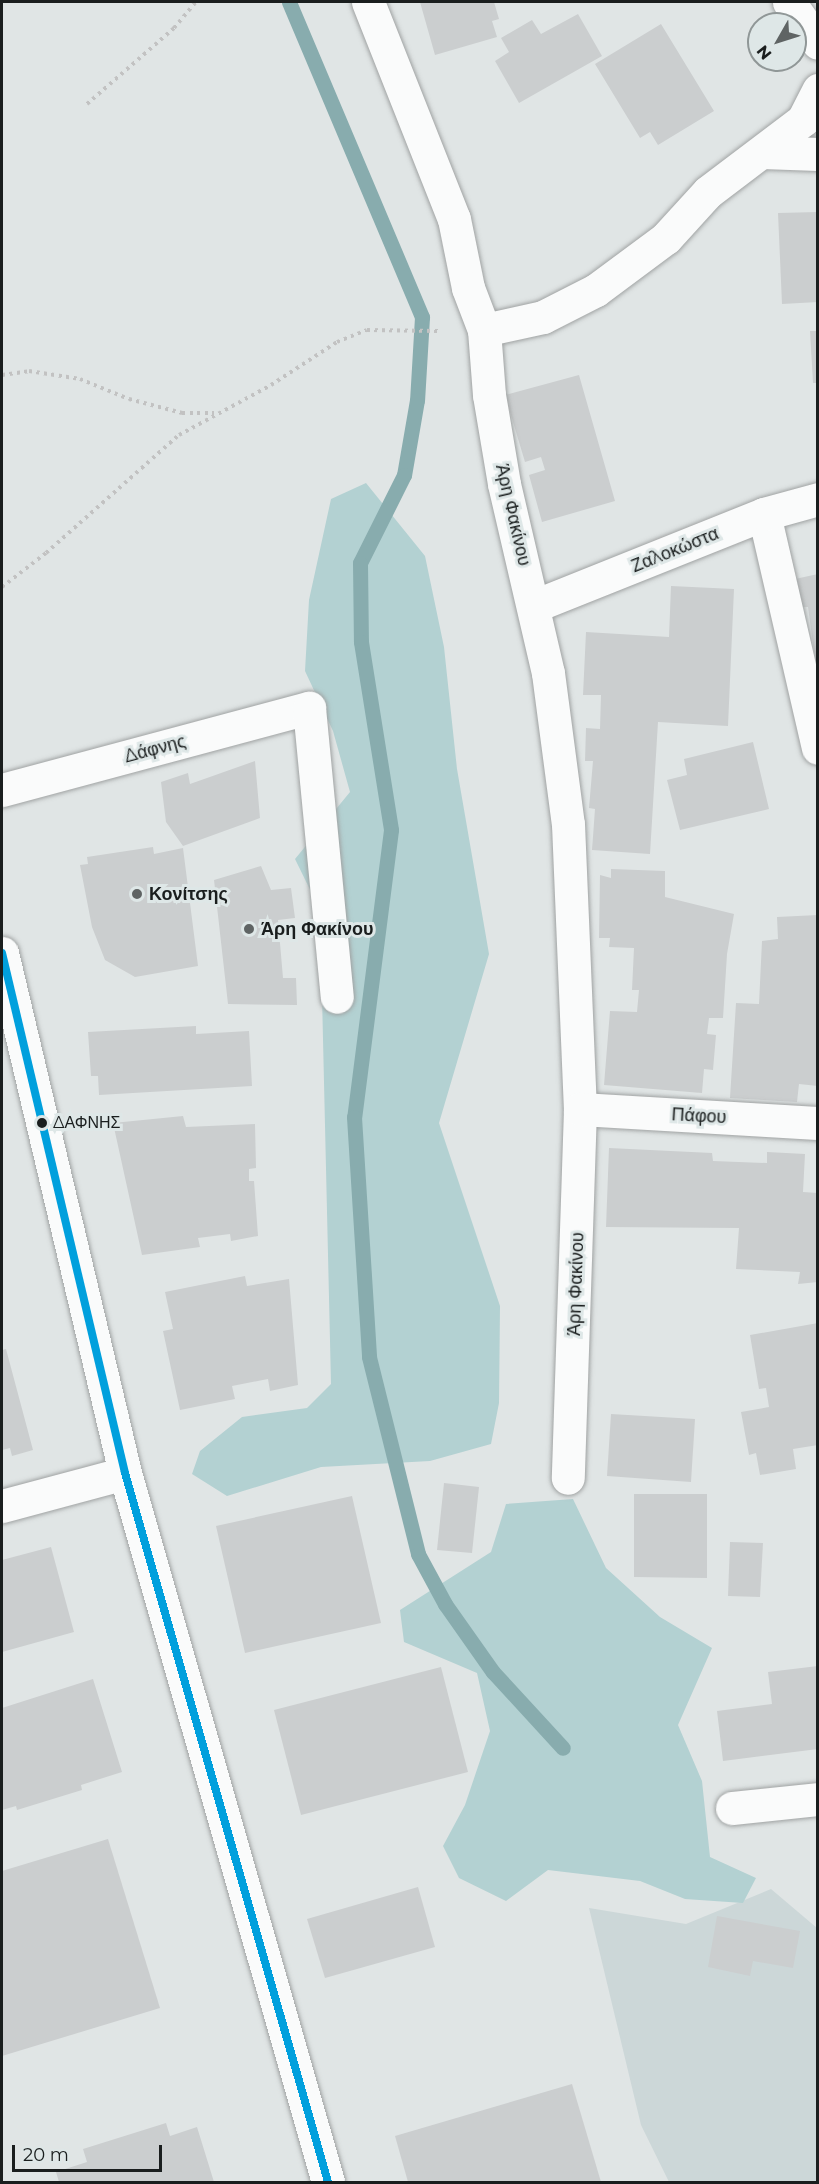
<!DOCTYPE html>
<meta charset="utf-8">
<style>
body{margin:0}
#map{position:relative;width:819px;height:2184px;overflow:hidden;background:#e0e5e5;font-family:Montserrat,sans-serif}
div>[style]{position:absolute}
.built>*{inset:0;background:#ccd7d8}
.forest>*{inset:0;background:#b3d1d2}
.stream>*{height:15px;margin:-7.5px;padding:0 7.5px;transform-origin:7.5px;border-radius:7.5px;background:#88acae}
.building>*{inset:0;background:#cbcecf}
.path>*{height:4px;margin-top:-2px;transform-origin:0;background:repeating-linear-gradient(90deg,#c2c2c2 0 3px,transparent 0 7.5px)}
.roads{filter:drop-shadow(0 0 2px #a0a3a3) drop-shadow(0 0 2px #a0a3a3)}
.street>*{height:33px;margin:-16.5px;padding:0 16.5px;transform-origin:16.5px;border-radius:16.5px;background:#fafbfb}
.bus-1>*{height:8px;margin:-4px;padding:0 4px;transform-origin:4px;border-radius:4px;background:#01a0dd}
.dots>*{width:16px;height:16px;translate:-50% -50%;box-sizing:border-box;border:3px solid #dee7e7;border-radius:50%}
span{translate:-50% -50%;white-space:nowrap;text-align:center;line-height:1.15;-webkit-text-stroke:6px #dee7e7;paint-order:stroke}
.bus-label{font-size:16px;color:#1a1e1e}
.left{translate:0 -50%;text-align:left}
.street-label{font-size:18px;color:#1a1e1e}
.poi-label{font-size:18px;color:#1a1e1e;font-weight:700}
.frame{position:absolute;inset:0;border:3px solid #1a1e1e;pointer-events:none}
.north{position:absolute;left:747px;top:12px;width:60px;height:60px;box-sizing:border-box;background:#dee7e7;border:2px solid #909797;border-radius:50%;rotate:231deg;font-size:16px;font-weight:700;line-height:24px;text-align:center;color:#1a1e1e}
.north::after{content:'';display:block;margin:auto;width:21px;height:27px;background:#5f6464;clip-path:polygon(50% 0,100% 100%,50% 72%,0 100%)}
.scale{position:absolute;left:12px;top:2145px;width:150px;height:27px;box-sizing:border-box;border:3px solid #1a1e1e;border-top:0;padding-left:8px;font-size:18px;line-height:21px;white-space:nowrap;color:#1a1e1e;-webkit-text-stroke:4px #dee7e7;paint-order:stroke}
</style>
<div id="map">
<div class="built">
<div style="clip-path:polygon(771px 1889px,817px 1928px,817px 2182px,669px 2182px,641px 2125px,589px 1908px,686px 1924px)"></div>
</div>
<div class="forest">
<div style="clip-path:polygon(366px 483px,425px 556px,444px 647px,457px 769px,489px 954px,439px 1123px,500px 1306px,499px 1403px,491px 1444px,430px 1461px,321px 1467px,227px 1496px,192px 1474px,200px 1451px,242px 1417px,307px 1408px,331px 1384px,320px 910px,295px 859px,350px 792px,333px 731px,305px 671px,309px 600px,331px 499px)"></div>
<div style="clip-path:polygon(573px 1499px,606px 1568px,660px 1617px,712px 1648px,678px 1725px,702px 1781px,710px 1857px,756px 1878px,743px 1903px,685px 1899px,640px 1881px,548px 1870px,506px 1901px,459px 1878px,443px 1846px,465px 1805px,490px 1731px,477px 1673px,404px 1642px,400px 1610px,491px 1552px,506px 1504px)"></div>
</div>
<div class="stream">
<div style="left:289px;top:2px;width:342px;rotate:67.1deg"></div>
<div style="left:422px;top:317px;width:83px;rotate:93.4deg"></div>
<div style="left:417px;top:400px;width:76px;rotate:99.8deg"></div>
<div style="left:404px;top:475px;width:98px;rotate:116.6deg"></div>
<div style="left:360px;top:563px;width:79px;rotate:89.3deg"></div>
<div style="left:361px;top:642px;width:190px;rotate:80.9deg"></div>
<div style="left:391px;top:830px;width:289px;rotate:97.3deg"></div>
<div style="left:354px;top:1117px;width:240px;rotate:86.4deg"></div>
<div style="left:369px;top:1357px;width:203px;rotate:76deg"></div>
<div style="left:418px;top:1554px;width:57px;rotate:61.6deg"></div>
<div style="left:445px;top:1604px;width:83px;rotate:54.8deg"></div>
<div style="left:493px;top:1672px;width:103px;rotate:47.4deg"></div>
</div>
<div class="building">
<div style="clip-path:polygon(420px 2px,494px 2px,499px 19px,492px 21px,497px 37px,435px 55px)"></div>
<div style="clip-path:polygon(578px 14px,602px 56px,519px 103px,495px 61px,509px 52px,501px 38px,532px 20px,541px 34px)"></div>
<div style="clip-path:polygon(661px 24px,714px 111px,658px 145px,650px 132px,640px 138px,595px 64px)"></div>
<div style="clip-path:polygon(818px 212px,818px 302px,782px 304px,778px 213px)"></div>
<div style="clip-path:polygon(810px 331px,818px 331px,818px 383px,813px 383px)"></div>
<div style="clip-path:polygon(579px 375px,615px 501px,542px 522px,529px 475px,545px 470px,541px 457px,525px 462px,505px 395px)"></div>
<div style="clip-path:polygon(818px 574px,818px 666px,816px 666px,808px 607px,802px 607px,795px 579px)"></div>
<div style="clip-path:polygon(671px 586px,734px 589px,728px 726px,658px 722px,650px 854px,592px 850px,595px 809px,589px 808px,593px 761px,585px 761px,586px 728px,600px 729px,601px 695px,583px 695px,586px 632px,669px 637px)"></div>
<div style="clip-path:polygon(753px 742px,769px 809px,680px 830px,667px 780px,687px 775px,684px 759px)"></div>
<div style="clip-path:polygon(255px 761px,260px 818px,183px 846px,166px 822px,161px 782px,188px 773px,190px 784px)"></div>
<div style="clip-path:polygon(153px 847px,154px 854px,183px 848px,198px 966px,135px 977px,105px 960px,92px 927px,80px 865px,88px 864px,87px 857px)"></div>
<div style="clip-path:polygon(261px 866px,271px 890px,291px 888px,295px 918px,278px 920px,283px 978px,296px 978px,297px 1005px,228px 1004px,214px 880px)"></div>
<div style="clip-path:polygon(611px 869px,665px 871px,665px 897px,734px 914px,727px 954px,723px 1018px,709px 1018px,707px 1034px,716px 1035px,713px 1070px,704px 1069px,702px 1093px,604px 1085px,610px 1011px,637px 1012px,639px 990px,632px 990px,634px 948px,609px 947px,610px 938px,599px 938px,600px 875px,611px 878px)"></div>
<div style="clip-path:polygon(818px 915px,818px 1086px,799px 1084px,797px 1102px,730px 1098px,736px 1003px,759px 1004px,762px 941px,778px 939px,777px 917px)"></div>
<div style="clip-path:polygon(196px 1026px,196px 1034px,249px 1031px,252px 1086px,99px 1095px,98px 1076px,91px 1076px,88px 1032px)"></div>
<div style="clip-path:polygon(183px 1116px,186px 1127px,255px 1124px,256px 1168px,249px 1169px,249px 1181px,254px 1181px,258px 1236px,231px 1241px,230px 1234px,198px 1238px,200px 1247px,142px 1255px,113px 1123px)"></div>
<div style="clip-path:polygon(609px 1148px,712px 1153px,713px 1161px,767px 1163px,767px 1152px,805px 1154px,803px 1192px,818px 1193px,818px 1282px,798px 1284px,800px 1272px,736px 1269px,739px 1228px,606px 1227px)"></div>
<div style="clip-path:polygon(245px 1276px,247px 1286px,289px 1279px,298px 1385px,270px 1391px,268px 1379px,232px 1386px,235px 1399px,180px 1410px,163px 1331px,173px 1329px,165px 1292px)"></div>
<div style="clip-path:polygon(818px 1323px,818px 1445px,793px 1449px,796px 1469px,760px 1475px,756px 1453px,749px 1455px,741px 1412px,769px 1407px,766px 1388px,759px 1389px,750px 1335px)"></div>
<div style="clip-path:polygon(6px 1349px,33px 1450px,12px 1456px,10px 1448px,2px 1450px,2px 1350px)"></div>
<div style="clip-path:polygon(611px 1414px,695px 1419px,691px 1482px,607px 1476px)"></div>
<div style="clip-path:polygon(444px 1483px,479px 1487px,472px 1553px,437px 1550px)"></div>
<div style="clip-path:polygon(634px 1494px,707px 1494px,707px 1578px,634px 1577px)"></div>
<div style="clip-path:polygon(352px 1496px,381px 1623px,245px 1653px,216px 1526px)"></div>
<div style="clip-path:polygon(730px 1542px,763px 1543px,760px 1597px,728px 1596px)"></div>
<div style="clip-path:polygon(51px 1547px,74px 1632px,2px 1652px,2px 1560px)"></div>
<div style="clip-path:polygon(818px 1666px,818px 1749px,723px 1761px,717px 1711px,772px 1704px,768px 1672px)"></div>
<div style="clip-path:polygon(441px 1667px,468px 1772px,301px 1815px,274px 1710px)"></div>
<div style="clip-path:polygon(93px 1679px,122px 1772px,81px 1785px,82px 1790px,17px 1810px,16px 1806px,2px 1810px,2px 1708px)"></div>
<div style="clip-path:polygon(108px 1839px,160px 2008px,2px 2056px,2px 1871px)"></div>
<div style="clip-path:polygon(418px 1887px,435px 1947px,325px 1978px,307px 1919px)"></div>
<div style="clip-path:polygon(717px 1916px,800px 1931px,793px 1968px,753px 1961px,750px 1976px,708px 1967px)"></div>
<div style="clip-path:polygon(572px 2084px,601px 2182px,408px 2182px,395px 2136px)"></div>
<div style="clip-path:polygon(166px 2123px,170px 2136px,197px 2127px,214px 2182px,59px 2182px,56px 2172px,87px 2162px,83px 2149px)"></div>
</div>
<div class="path">
<div style="left:87px;top:104px;width:116px;rotate:-41.1deg"></div>
<div style="left:174px;top:28px;width:34px;rotate:-50deg"></div>
<div style="left:2px;top:375px;width:27px;rotate:-8deg"></div>
<div style="left:29px;top:371px;width:52px;rotate:8.9deg"></div>
<div style="left:80px;top:379px;width:53px;rotate:22.2deg"></div>
<div style="left:129px;top:399px;width:55px;rotate:14.8deg"></div>
<div style="left:182px;top:413px;width:32px"></div>
<div style="left:2px;top:587px;width:56px;rotate:-37.7deg"></div>
<div style="left:46px;top:553px;width:178px;rotate:-41.6deg"></div>
<div style="left:179px;top:435px;width:105px;rotate:-28.5deg"></div>
<div style="left:271px;top:385px;width:79px;rotate:-33.1deg"></div>
<div style="left:337px;top:342px;width:32px;rotate:-22deg"></div>
<div style="left:367px;top:330px;width:71px;rotate:0.8deg"></div>
</div>
<div class="roads">
<div class="street">
<div style="left:368px;top:2px;width:233px;rotate:68.4deg"></div>
<div style="left:454px;top:219px;width:70px;rotate:78.5deg"></div>
<div style="left:468px;top:288px;width:45px;rotate:69.1deg"></div>
<div style="left:484px;top:330px;width:65px;rotate:85.6deg"></div>
<div style="left:489px;top:395px;width:90px;rotate:80.4deg"></div>
<div style="left:504px;top:484px;width:194px;rotate:76.9deg"></div>
<div style="left:548px;top:673px;width:152px;rotate:82.5deg"></div>
<div style="left:568px;top:824px;width:285px;rotate:87.6deg"></div>
<div style="left:580px;top:1109px;width:369px;rotate:91.9deg"></div>
<div style="left:789px;top:2px;width:50px;rotate:54.7deg"></div>
<div style="left:762px;top:152px;width:56px;rotate:2deg"></div>
<div style="left:484px;top:330px;width:60px;rotate:-12.4deg"></div>
<div style="left:543px;top:317px;width:59px;rotate:-27deg"></div>
<div style="left:596px;top:290px;width:87px;rotate:-36.6deg"></div>
<div style="left:666px;top:238px;width:62px;rotate:-47.6deg"></div>
<div style="left:708px;top:192px;width:119px;rotate:-37.2deg"></div>
<div style="left:803px;top:120px;width:34px;rotate:-63deg"></div>
<div style="left:764px;top:514px;width:240px;rotate:77deg"></div>
<div style="left:534px;top:606px;width:248px;rotate:-21.8deg"></div>
<div style="left:764px;top:514px;width:56px;rotate:-15.5deg"></div>
<div style="left:2px;top:790px;width:318px;rotate:-15deg"></div>
<div style="left:309px;top:708px;width:290px;rotate:84.5deg"></div>
<div style="left:2px;top:953px;width:534px;rotate:76.69deg"></div>
<div style="left:125px;top:1473px;width:737px;rotate:74.02deg"></div>
<div style="left:580px;top:1109px;width:238px;rotate:3.4deg"></div>
<div style="left:2px;top:1506px;width:127px;rotate:-15deg"></div>
<div style="left:732px;top:1808px;width:86px;rotate:-6deg"></div>
</div>
</div>
<div class="bus-1">
<div style="left:2px;top:953px;width:534px;rotate:76.69deg"></div>
<div style="left:125px;top:1473px;width:737px;rotate:74.02deg"></div>
</div>
<div class="dots">
<div style="left:137px;top:894px;background:#5f6464"></div>
<div style="left:249px;top:929px;background:#5f6464"></div>
<div style="left:42px;top:1123px;background:#1a1e1e"></div>
</div>
<div class="bus-label">
<span class="left" style="left:53px;top:1123px">ΔΑΦΝΗΣ</span>
</div>
<div class="street-label">
<span style="left:513px;top:515px;rotate:77deg">Άρη Φακίνου</span>
<span style="left:675px;top:550px;rotate:-22deg">Ζαλοκώστα</span>
<span style="left:155px;top:749px;rotate:-15deg">Δάφνης</span>
<span style="left:699px;top:1116px;rotate:3deg">Πάφου</span>
<span style="left:576px;top:1284px;rotate:-88deg">Άρη Φακίνου</span>
</div>
<div class="poi-label">
<span class="left" style="left:149px;top:894px">Κονίτσης</span>
<span class="left" style="left:261px;top:929px">Άρη Φακίνου</span>
</div>
<div class="frame"></div>
<div class="north">N</div>
<div class="scale">20 m</div>
</div>
